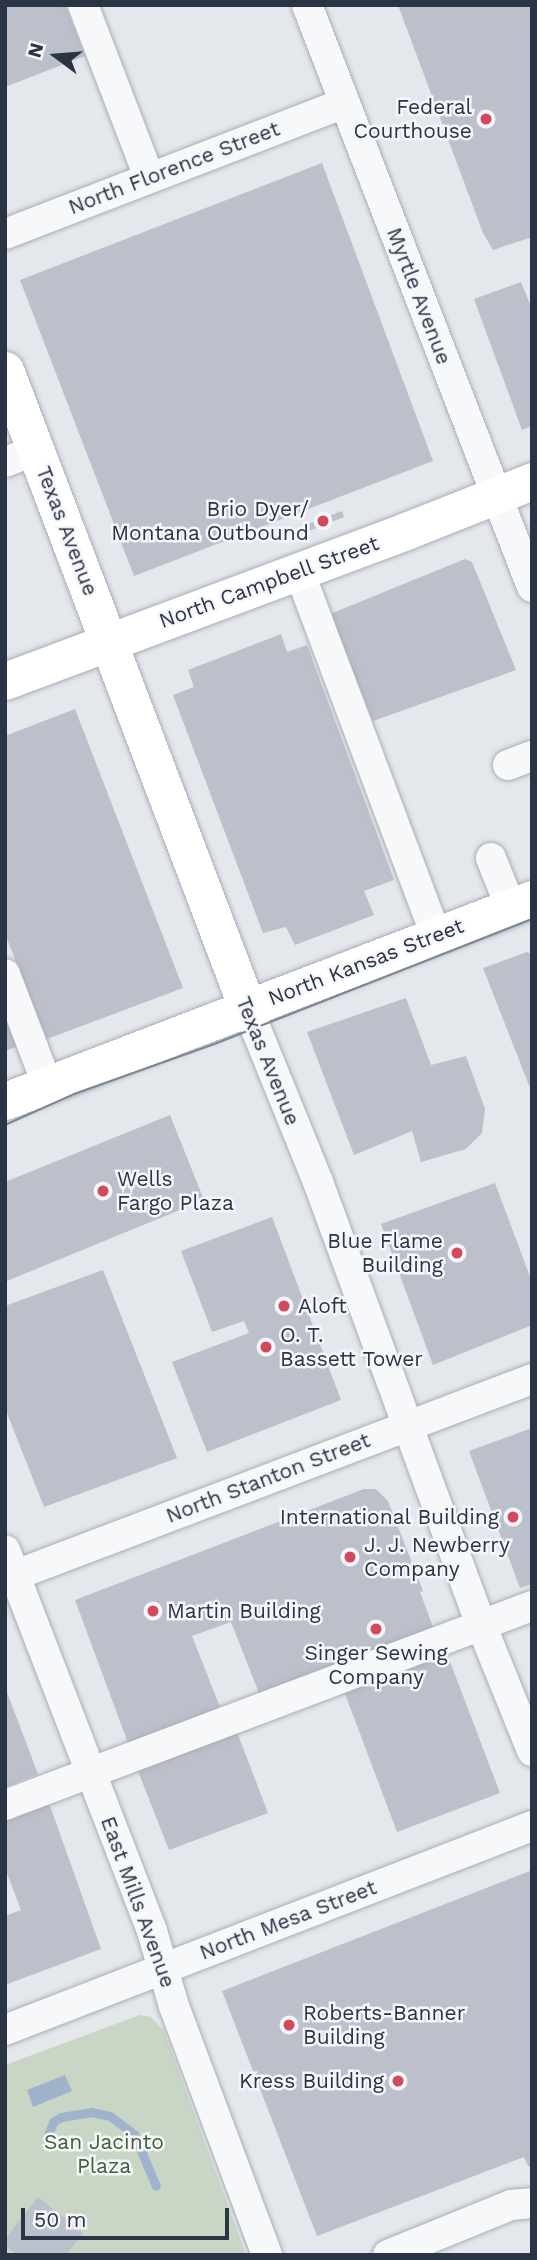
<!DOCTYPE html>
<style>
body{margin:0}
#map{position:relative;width:537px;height:2260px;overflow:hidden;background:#e4e7ec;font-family:"Work Sans",sans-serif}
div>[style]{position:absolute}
.green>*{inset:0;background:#c9d6c5}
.water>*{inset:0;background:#9fb4cc}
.stream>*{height:9px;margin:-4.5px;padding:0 4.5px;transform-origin:4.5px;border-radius:4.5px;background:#9fb4cc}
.building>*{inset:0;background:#bbc0ca}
.roads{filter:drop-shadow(0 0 2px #a9aeb7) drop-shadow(0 0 2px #a9aeb7)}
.minor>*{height:30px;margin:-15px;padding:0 15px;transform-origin:15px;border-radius:15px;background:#f7f8fa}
.major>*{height:37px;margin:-18.5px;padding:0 18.5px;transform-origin:18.5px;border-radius:18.5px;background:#fff}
.tram>*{height:2px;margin:-1px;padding:0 1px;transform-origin:1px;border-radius:1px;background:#7d8696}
.dots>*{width:19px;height:19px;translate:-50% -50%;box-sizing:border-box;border:4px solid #f4f6f9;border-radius:50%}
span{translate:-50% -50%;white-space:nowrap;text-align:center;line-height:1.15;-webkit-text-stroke:5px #f4f6f9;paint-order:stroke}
.poi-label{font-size:21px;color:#2b3445}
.right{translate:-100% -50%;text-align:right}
.left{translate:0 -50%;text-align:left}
.street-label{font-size:21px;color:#2b3445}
.park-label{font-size:21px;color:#3f6138}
.frame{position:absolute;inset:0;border:7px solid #2b3445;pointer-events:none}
.north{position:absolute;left:21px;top:21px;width:70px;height:70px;-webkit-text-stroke:5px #f4f6f9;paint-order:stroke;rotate:286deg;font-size:19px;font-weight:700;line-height:28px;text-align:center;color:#2b3445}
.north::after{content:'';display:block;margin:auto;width:24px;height:32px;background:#2b3445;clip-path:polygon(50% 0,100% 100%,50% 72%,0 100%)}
.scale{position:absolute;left:21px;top:2208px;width:208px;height:32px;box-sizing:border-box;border:4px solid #2b3445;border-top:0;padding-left:9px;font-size:21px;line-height:24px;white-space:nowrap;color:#2b3445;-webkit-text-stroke:5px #f4f6f9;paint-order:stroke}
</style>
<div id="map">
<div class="green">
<div style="clip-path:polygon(140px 2015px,151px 2017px,164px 2031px,246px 2255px,5px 2255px,5px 2065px)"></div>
</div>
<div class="water">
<div style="clip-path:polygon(65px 2075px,72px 2091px,33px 2107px,27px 2090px)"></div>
</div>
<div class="stream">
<div style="left:47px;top:2138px;width:17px;rotate:-69deg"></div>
<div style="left:53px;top:2122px;width:9px;rotate:-32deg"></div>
<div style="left:61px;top:2117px;width:30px;rotate:-9deg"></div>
<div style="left:91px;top:2112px;width:19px;rotate:12deg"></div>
<div style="left:110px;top:2116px;width:30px;rotate:37deg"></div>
<div style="left:134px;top:2134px;width:56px;rotate:67.1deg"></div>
</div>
<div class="building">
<div style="clip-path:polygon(5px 5px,65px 5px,85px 56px,5px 87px)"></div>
<div style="clip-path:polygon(398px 5px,532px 5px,532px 237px,493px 250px,483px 233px)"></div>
<div style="clip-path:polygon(322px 163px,433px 461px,134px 576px,20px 280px)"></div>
<div style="clip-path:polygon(521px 282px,532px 309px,532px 426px,522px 430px,474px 299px)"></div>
<div style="clip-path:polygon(342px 511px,344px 517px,304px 533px,302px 526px)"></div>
<div style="clip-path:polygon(465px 559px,472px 562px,516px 670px,373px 721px,330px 614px)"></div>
<div style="clip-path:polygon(281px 634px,287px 652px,307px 645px,394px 880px,364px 891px,374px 915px,295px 945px,286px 927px,263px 933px,173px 695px,194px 687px,188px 670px)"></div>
<div style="clip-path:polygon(75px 709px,183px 988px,47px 1039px,5px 934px,5px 736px)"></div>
<div style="clip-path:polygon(527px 952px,532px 954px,532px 1093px,483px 968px)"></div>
<div style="clip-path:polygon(406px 998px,431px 1065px,466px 1056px,485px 1109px,482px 1133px,466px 1149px,421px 1162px,412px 1131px,354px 1155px,307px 1032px)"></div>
<div style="clip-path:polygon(5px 1014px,18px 1046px,5px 1051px)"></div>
<div style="clip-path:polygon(170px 1115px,204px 1200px,7px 1281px,5px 1182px)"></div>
<div style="clip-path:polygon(495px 1183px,532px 1282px,532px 1325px,433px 1365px,381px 1224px)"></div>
<div style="clip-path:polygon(272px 1217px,341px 1400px,207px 1452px,172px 1362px,249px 1333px,244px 1321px,212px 1332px,181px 1251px)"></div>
<div style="clip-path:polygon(103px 1270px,177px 1458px,44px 1507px,5px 1408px,5px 1306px)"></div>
<div style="clip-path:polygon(532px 1428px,532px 1584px,520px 1588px,469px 1451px)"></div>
<div style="clip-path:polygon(364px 1489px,376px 1489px,388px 1501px,423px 1591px,420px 1592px,433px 1627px,259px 1693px,231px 1622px,192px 1636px,220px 1707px,128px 1743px,75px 1600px)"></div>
<div style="clip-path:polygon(446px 1651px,500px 1793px,397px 1832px,344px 1691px)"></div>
<div style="clip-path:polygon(5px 1687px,38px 1774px,5px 1787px)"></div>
<div style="clip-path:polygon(237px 1732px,268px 1813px,169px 1850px,138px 1771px)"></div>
<div style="clip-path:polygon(49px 1803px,101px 1949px,5px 1985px,5px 1916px,21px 1910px,5px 1868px,5px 1819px)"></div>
<div style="clip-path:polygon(530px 1871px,532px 2166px,528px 2166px,524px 2157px,317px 2236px,222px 1991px)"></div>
<div style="clip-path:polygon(38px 2197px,83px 2233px,66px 2255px,17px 2255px,5px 2245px,5px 2239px)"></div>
</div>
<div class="roads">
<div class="minor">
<div style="left:83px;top:5px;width:184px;rotate:69deg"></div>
<div style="left:307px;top:5px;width:624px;rotate:68.86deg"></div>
<div style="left:5px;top:234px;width:363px;rotate:-21.1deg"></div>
<div style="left:5px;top:462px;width:33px;rotate:-21deg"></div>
<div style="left:299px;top:571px;width:390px;rotate:69.4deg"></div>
<div style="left:508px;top:765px;width:26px;rotate:-21deg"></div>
<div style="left:491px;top:858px;width:52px;rotate:68.4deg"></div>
<div style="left:5px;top:974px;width:118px;rotate:69.1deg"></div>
<div style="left:247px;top:1007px;width:189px;rotate:67.9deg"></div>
<div style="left:318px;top:1182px;width:474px;rotate:69.8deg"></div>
<div style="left:482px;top:1627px;width:134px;rotate:68deg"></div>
<div style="left:5px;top:1550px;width:408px;rotate:68.9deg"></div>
<div style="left:152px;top:1931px;width:78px;rotate:73.7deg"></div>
<div style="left:174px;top:2006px;width:266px;rotate:69.5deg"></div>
<div style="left:5px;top:1579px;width:564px;rotate:-20.78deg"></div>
<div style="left:5px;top:1805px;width:563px;rotate:-20.69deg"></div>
<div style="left:5px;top:2030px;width:565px;rotate:-21.16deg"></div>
<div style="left:388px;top:2255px;width:133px;rotate:-22.1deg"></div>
<div style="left:511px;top:2205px;width:21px;rotate:-5deg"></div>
</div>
<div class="major">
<div style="left:5px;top:370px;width:681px;rotate:69.2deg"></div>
<div style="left:5px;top:681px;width:428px;rotate:-20.5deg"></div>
<div style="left:406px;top:531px;width:136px;rotate:-21.6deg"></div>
<div style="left:5px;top:1101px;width:564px;rotate:-20.97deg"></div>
</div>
</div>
<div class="tram">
<div style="left:5px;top:1125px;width:76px;rotate:-24.2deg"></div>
<div style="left:74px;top:1094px;width:152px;rotate:-19.6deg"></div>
<div style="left:217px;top:1043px;width:339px;rotate:-21.5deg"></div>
</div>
<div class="dots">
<div style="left:486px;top:119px;background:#d1495b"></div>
<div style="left:323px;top:521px;background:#d1495b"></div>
<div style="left:103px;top:1191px;background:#d1495b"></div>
<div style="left:457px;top:1253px;background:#d1495b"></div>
<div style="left:284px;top:1306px;background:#d1495b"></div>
<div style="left:266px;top:1347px;background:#d1495b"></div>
<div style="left:513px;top:1517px;background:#d1495b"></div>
<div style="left:350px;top:1557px;background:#d1495b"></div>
<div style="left:153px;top:1611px;background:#d1495b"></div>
<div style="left:376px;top:1629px;background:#d1495b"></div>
<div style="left:289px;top:2025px;background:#d1495b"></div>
<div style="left:398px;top:2081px;background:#d1495b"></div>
</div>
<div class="poi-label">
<span class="right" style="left:472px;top:119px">Federal<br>Courthouse</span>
<span class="right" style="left:309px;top:521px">Brio Dyer/<br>Montana Outbound</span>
<span class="left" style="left:117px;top:1191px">Wells<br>Fargo Plaza</span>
<span class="right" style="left:443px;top:1253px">Blue Flame<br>Building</span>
<span class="left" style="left:298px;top:1306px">Aloft</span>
<span class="left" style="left:280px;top:1347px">O. T.<br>Bassett Tower</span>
<span class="right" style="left:499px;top:1517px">International Building</span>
<span class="left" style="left:364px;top:1557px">J. J. Newberry<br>Company</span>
<span class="left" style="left:167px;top:1611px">Martin Building</span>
<span style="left:376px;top:1665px">Singer Sewing<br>Company</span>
<span class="left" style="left:303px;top:2025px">Roberts-Banner<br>Building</span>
<span class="right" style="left:384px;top:2081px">Kress Building</span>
</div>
<div class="street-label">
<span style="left:174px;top:168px;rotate:-21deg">North Florence Street</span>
<span style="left:419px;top:296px;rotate:69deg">Myrtle Avenue</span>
<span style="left:67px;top:531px;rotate:69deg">Texas Avenue</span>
<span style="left:269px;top:582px;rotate:-20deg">North Campbell Street</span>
<span style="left:366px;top:962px;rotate:-21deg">North Kansas Street</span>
<span style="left:268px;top:1061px;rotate:68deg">Texas Avenue</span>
<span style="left:268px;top:1478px;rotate:-21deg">North Stanton Street</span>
<span style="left:138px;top:1902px;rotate:70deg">East Mills Avenue</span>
<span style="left:288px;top:1920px;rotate:-21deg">North Mesa Street</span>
</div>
<div class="park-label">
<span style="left:104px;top:2154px">San Jacinto<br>Plaza</span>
</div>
<div class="frame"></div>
<div class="north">N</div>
<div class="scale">50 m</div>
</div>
